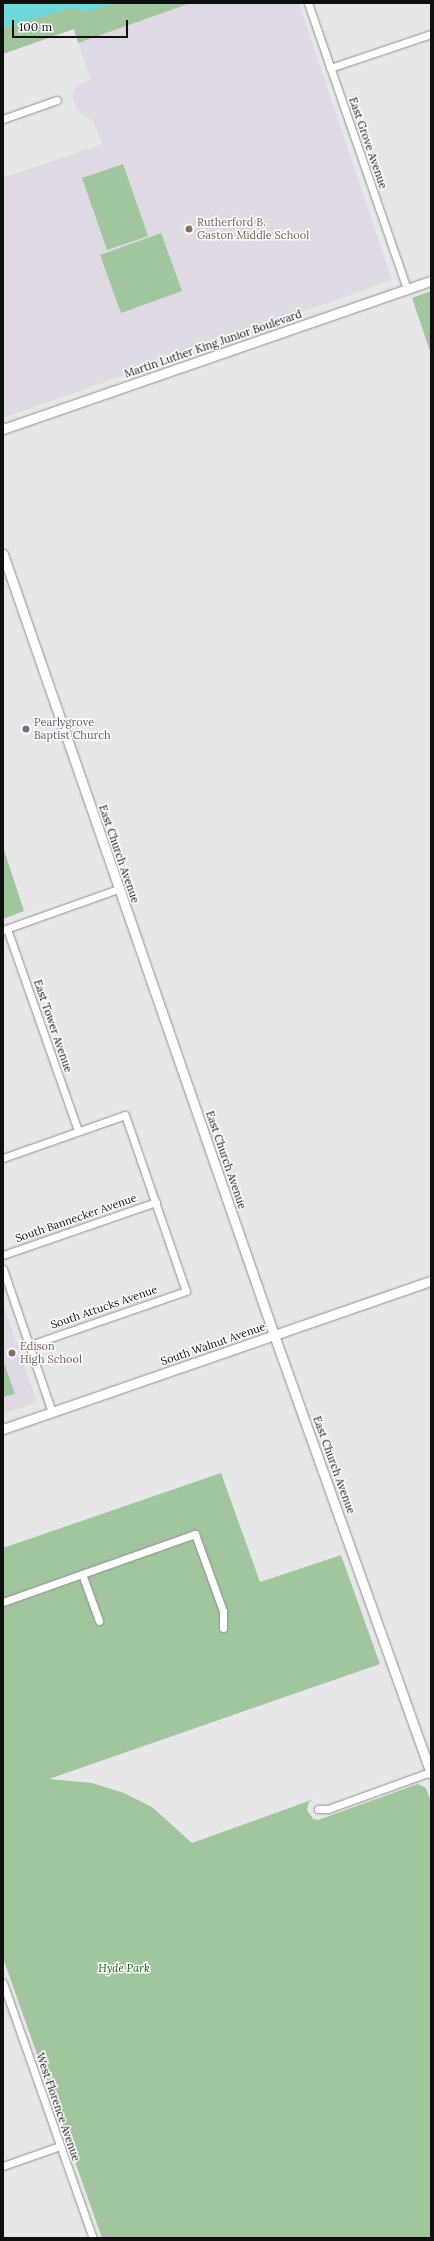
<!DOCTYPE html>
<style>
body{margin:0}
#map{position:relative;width:434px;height:2241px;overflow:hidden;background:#e7e6e9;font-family:Lora,serif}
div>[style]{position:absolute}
.built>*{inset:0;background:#ded9e3}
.green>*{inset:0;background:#a1c69e}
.water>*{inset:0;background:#70d8dc}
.roads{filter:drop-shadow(0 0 1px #919093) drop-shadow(0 0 1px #919093)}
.minor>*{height:7px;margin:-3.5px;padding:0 3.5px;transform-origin:3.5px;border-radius:3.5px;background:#fff}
.tertiary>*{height:9px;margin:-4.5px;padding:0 4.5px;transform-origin:4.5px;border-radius:4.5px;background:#fff}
.dots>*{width:11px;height:11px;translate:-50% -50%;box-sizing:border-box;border:2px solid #fff;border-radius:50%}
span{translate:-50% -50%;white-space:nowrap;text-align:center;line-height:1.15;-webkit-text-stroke:3px #fff;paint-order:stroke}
.street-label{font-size:11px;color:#0f0f10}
.education-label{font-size:11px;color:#785e54}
.left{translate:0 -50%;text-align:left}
.worship-label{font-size:11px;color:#5b616d}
.park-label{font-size:11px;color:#115c12;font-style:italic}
.frame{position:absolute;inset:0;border:4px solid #0f0f10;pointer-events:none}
.scale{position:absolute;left:12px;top:20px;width:116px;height:18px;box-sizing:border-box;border:2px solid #0f0f10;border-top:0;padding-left:5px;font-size:12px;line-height:14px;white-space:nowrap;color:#0f0f10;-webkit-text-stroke:3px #fff;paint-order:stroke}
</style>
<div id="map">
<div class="built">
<div style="clip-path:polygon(191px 3px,299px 3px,392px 280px,3px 418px,3px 178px,102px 144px,93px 121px,78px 111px,72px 97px,76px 86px,91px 80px,78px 43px)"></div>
<div style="clip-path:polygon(3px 1304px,37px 1402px,3px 1414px)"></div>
</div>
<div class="green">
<div style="clip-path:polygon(3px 3px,191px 3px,78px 43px,74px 29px,3px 54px)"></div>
<div style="clip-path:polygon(123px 164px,148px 236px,107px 250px,82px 178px)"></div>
<div style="clip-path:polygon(161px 233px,182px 291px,121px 313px,100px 255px)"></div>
<div style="clip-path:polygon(431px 291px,431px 354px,412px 298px)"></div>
<div style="clip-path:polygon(3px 847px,24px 911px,3px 919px)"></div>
<div style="clip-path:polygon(3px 1360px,15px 1394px,3px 1397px)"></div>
<div style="clip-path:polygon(221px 1473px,260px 1582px,341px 1555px,380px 1664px,49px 1779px,92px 1783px,124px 1793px,152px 1807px,192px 1843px,314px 1799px,309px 1802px,307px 1810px,313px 1819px,318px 1820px,418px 1784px,426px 1788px,431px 1802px,431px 2238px,102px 2238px,3px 1958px,3px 1548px)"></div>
</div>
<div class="water">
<div style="clip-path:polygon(3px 3px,114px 3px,88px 12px,69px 9px,3px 28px)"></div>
</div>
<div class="roads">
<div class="minor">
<div style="left:308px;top:3px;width:303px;rotate:70.9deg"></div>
<div style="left:330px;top:68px;width:107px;rotate:-18.6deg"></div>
<div style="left:3px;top:119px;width:57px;rotate:-19.4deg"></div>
<div style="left:7px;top:929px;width:214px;rotate:70.6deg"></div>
<div style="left:3px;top:930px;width:122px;rotate:-19.6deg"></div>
<div style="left:3px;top:1158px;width:129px;rotate:-19.4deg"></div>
<div style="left:125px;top:1115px;width:186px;rotate:70.9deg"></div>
<div style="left:186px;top:1291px;width:165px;rotate:160.9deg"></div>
<div style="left:3px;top:1255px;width:162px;rotate:-19.1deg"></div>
<div style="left:3px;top:1269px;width:151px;rotate:71.1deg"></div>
<div style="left:82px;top:1574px;width:50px;rotate:70.1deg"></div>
<div style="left:3px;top:1602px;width:204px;rotate:-19.5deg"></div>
<div style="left:195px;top:1534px;width:82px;rotate:70deg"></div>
<div style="left:223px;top:1611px;width:17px;rotate:90deg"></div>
<div style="left:318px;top:1809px;width:10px"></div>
<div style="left:328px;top:1809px;width:109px;rotate:-19.9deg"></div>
<div style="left:3px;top:1983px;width:270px;rotate:70.6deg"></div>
<div style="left:3px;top:2166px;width:60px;rotate:-19.3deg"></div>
</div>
<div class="tertiary">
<div style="left:3px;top:429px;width:453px;rotate:-19.1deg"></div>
<div style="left:3px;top:554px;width:827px;rotate:70.86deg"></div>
<div style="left:274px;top:1335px;width:466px;rotate:70.3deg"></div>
<div style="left:3px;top:1429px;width:453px;rotate:-19.1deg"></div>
</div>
</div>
<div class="dots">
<div style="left:189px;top:229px;background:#8d6e63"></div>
<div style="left:26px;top:729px;background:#6b7280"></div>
<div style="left:12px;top:1353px;background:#8d6e63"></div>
</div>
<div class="street-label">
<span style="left:368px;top:143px;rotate:71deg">East Grove Avenue</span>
<span style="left:213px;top:344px;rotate:-19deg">Martin Luther King Junior Boulevard</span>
<span style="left:119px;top:854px;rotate:71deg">East Church Avenue</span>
<span style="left:53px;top:1026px;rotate:71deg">East Tower Avenue</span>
<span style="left:226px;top:1160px;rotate:71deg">East Church Avenue</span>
<span style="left:76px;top:1218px;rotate:-19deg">South Bannecker Avenue</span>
<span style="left:104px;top:1307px;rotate:-19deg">South Attucks Avenue</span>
<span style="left:213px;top:1344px;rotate:-19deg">South Walnut Avenue</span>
<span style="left:334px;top:1465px;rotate:70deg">East Church Avenue</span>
<span style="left:58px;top:2107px;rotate:71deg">West Florence Avenue</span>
</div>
<div class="education-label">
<span class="left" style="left:197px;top:229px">Rutherford B.<br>Gaston Middle School</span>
<span class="left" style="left:20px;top:1353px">Edison<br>High School</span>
</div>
<div class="worship-label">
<span class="left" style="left:34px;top:729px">Pearlygrove<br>Baptist Church</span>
</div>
<div class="park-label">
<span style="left:124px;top:1968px">Hyde Park</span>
</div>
<div class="frame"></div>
<div class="scale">100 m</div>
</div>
